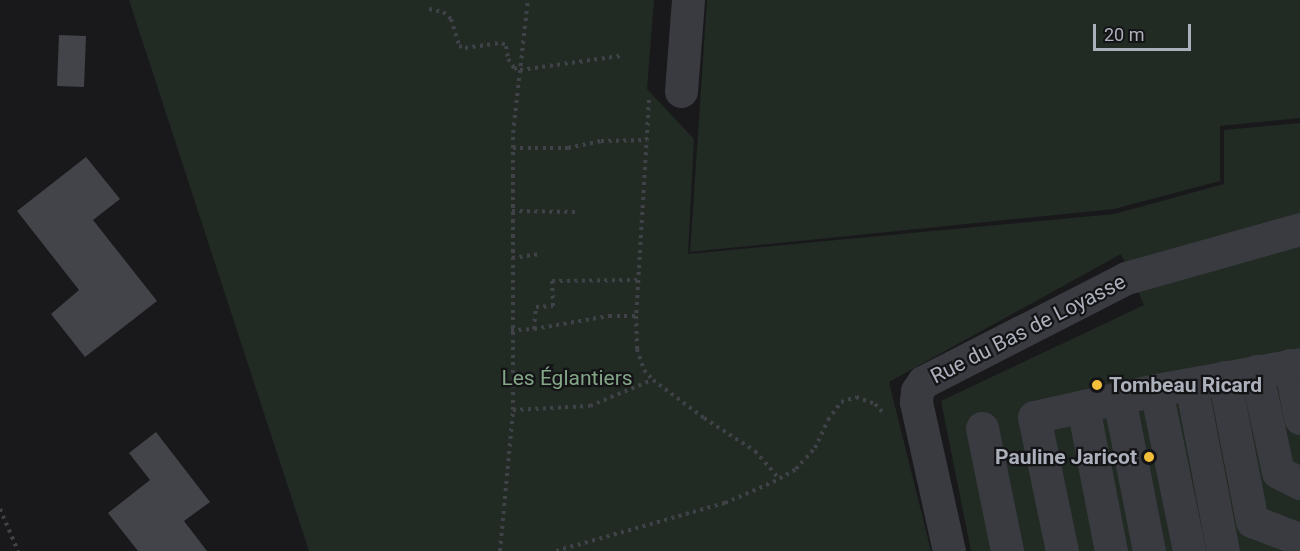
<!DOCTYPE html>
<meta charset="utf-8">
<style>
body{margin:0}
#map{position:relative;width:1300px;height:551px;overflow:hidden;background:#19191c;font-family:Roboto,sans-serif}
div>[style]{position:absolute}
.green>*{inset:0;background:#212a23}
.building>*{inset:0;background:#434449}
.path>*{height:4px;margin-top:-2px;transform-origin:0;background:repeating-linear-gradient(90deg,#404248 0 3px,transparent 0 7.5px)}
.minor>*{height:33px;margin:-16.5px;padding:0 16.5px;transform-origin:16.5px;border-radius:16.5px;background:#3a3b41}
.dots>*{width:16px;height:16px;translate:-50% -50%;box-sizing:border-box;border:3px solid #141417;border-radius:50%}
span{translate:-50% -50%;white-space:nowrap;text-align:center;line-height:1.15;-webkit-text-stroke:4.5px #141417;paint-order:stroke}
.street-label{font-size:21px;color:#acb0bb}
.park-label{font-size:21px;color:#83a687}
.poi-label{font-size:21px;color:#acb0bb;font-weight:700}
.left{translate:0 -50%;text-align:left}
.right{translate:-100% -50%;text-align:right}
.scale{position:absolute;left:1093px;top:24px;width:98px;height:27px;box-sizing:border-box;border:3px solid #acb0bb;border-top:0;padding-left:8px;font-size:18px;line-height:21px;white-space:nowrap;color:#acb0bb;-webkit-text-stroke:4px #141417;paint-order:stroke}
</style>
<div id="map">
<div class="green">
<div style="clip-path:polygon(129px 0,654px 0,647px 89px,694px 139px,688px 254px,1114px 214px,1224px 184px,1224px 130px,1300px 123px,1300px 551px,971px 551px,941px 401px,1144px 305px,1121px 254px,889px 382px,931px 551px,309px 551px)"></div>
<div style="clip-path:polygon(707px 0,1300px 0,1300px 118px,1220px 126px,1220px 181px,1114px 209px,690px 252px)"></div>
</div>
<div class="building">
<div style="clip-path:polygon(59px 35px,86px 36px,84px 87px,57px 86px)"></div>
<div style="clip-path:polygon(86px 157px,120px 199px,93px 220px,157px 301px,85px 357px,51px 314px,79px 290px,17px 211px)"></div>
<div style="clip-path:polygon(156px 432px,210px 502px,184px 521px,207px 551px,138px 551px,108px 513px,150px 480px,129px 453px)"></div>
</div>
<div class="path">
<div style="left:429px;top:9px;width:14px;rotate:12deg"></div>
<div style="left:443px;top:12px;width:11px;rotate:41deg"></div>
<div style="left:451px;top:19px;width:28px;rotate:73deg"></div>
<div style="left:459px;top:46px;width:6px;rotate:18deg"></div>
<div style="left:465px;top:48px;width:37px;rotate:-8deg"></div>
<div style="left:502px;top:43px;width:5px;rotate:37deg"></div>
<div style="left:506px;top:46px;width:13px;rotate:81deg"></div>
<div style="left:508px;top:59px;width:11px;rotate:56deg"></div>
<div style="left:514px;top:68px;width:6px;rotate:18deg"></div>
<div style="left:520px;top:70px;width:101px;rotate:-8deg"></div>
<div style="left:649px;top:100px;width:216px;rotate:93.4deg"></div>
<div style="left:636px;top:316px;width:33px;rotate:88deg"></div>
<div style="left:637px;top:349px;width:22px;rotate:72deg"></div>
<div style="left:644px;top:370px;width:13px;rotate:48deg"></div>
<div style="left:653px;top:380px;width:64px;rotate:36.7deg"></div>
<div style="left:704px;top:418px;width:61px;rotate:32.9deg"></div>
<div style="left:755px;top:451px;width:37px;rotate:49deg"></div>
<div style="left:513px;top:148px;width:55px"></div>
<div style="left:568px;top:148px;width:34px;rotate:-12deg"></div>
<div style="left:601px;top:141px;width:46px;rotate:-1.2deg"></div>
<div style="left:512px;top:211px;width:67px;rotate:0.9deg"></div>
<div style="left:512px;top:258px;width:30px;rotate:-8deg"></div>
<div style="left:534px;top:329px;width:22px;rotate:-85deg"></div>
<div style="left:536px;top:307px;width:17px;rotate:-3deg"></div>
<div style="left:553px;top:306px;width:25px;rotate:-92deg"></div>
<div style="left:552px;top:281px;width:85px;rotate:-0.7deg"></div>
<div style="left:511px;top:330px;width:23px;rotate:-2deg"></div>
<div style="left:534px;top:329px;width:76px;rotate:-9.8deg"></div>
<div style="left:609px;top:316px;width:27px"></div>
<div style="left:513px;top:410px;width:77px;rotate:-3deg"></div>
<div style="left:590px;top:406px;width:67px;rotate:-22.8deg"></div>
<div style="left:0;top:509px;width:46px;rotate:66.8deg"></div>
<div style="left:500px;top:551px;width:142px;rotate:-84.7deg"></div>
<div style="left:513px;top:410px;width:277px;rotate:-90deg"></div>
<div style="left:513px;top:133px;width:134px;rotate:-83.6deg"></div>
<div style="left:556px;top:551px;width:176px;rotate:-15.9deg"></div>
<div style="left:725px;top:503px;width:52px;rotate:-23.6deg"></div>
<div style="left:773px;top:482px;width:26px;rotate:-29deg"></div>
<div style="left:796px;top:469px;width:28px;rotate:-48deg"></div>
<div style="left:815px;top:448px;width:31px;rotate:-65deg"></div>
<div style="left:828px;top:420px;width:22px;rotate:-54deg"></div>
<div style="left:841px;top:402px;width:16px;rotate:-18deg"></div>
<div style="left:856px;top:397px;width:20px;rotate:20deg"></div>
<div style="left:875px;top:404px;width:12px;rotate:48deg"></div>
</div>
<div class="minor">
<div style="left:681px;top:91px;width:91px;rotate:-85.6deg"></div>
<div style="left:1290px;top:365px;width:54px;rotate:79.3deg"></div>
<div style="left:1256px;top:371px;width:103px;rotate:77.7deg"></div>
<div style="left:1278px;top:472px;width:25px;rotate:27deg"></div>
<div style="left:1224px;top:377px;width:147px;rotate:79deg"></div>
<div style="left:1252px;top:521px;width:42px;rotate:21deg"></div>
<div style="left:1191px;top:384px;width:170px;rotate:79.2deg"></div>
<div style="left:1156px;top:390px;width:164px;rotate:78.4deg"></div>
<div style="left:1119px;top:398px;width:156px;rotate:78.9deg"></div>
<div style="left:1083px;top:407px;width:147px;rotate:79deg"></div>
<div style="left:982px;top:428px;width:126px;rotate:78.5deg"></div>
<div style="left:949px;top:551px;width:153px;rotate:-102.5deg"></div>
<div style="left:916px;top:402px;width:11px;rotate:-85deg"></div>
<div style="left:917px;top:391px;width:11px;rotate:-56deg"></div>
<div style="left:923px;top:382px;width:228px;rotate:-27.1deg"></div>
<div style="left:1126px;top:278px;width:181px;rotate:-15.7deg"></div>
<div style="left:1062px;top:551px;width:137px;rotate:-101.8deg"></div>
<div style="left:1034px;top:417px;width:125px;rotate:-12.5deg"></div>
<div style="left:1156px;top:390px;width:146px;rotate:-10.2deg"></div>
</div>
<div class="dots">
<div style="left:1097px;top:385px;background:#f3bf3a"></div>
<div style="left:1149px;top:457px;background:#f3bf3a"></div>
</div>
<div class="street-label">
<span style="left:1028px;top:329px;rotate:-27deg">Rue du Bas de Loyasse</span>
</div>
<div class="park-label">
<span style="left:567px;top:378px">Les Églantiers</span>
</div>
<div class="poi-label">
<span class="left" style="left:1109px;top:385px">Tombeau Ricard</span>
<span class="right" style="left:1137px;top:457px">Pauline Jaricot</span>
</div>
<div class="scale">20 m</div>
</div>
